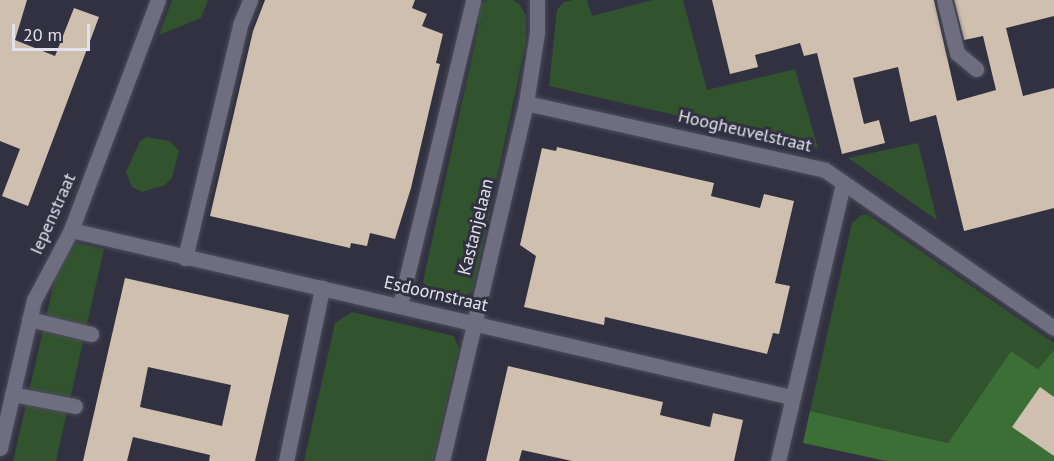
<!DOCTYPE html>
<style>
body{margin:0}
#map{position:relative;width:1054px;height:461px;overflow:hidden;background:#323141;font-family:"PT Sans",sans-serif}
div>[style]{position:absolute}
.green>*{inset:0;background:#31532d}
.forest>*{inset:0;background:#3b6f36}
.building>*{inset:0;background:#cfbfae}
.roads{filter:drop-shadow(0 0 2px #4e4d5b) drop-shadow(0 0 2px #4e4d5b)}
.minor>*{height:15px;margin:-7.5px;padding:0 7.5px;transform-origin:7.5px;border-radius:7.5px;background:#6f6d80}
span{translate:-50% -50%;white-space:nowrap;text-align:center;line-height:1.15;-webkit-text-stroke:6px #323141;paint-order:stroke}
.street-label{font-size:18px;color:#e2e2ec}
.scale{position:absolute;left:12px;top:24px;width:78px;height:27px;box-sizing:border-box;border:3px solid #e2e2ec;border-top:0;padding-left:8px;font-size:18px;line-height:21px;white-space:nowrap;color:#e2e2ec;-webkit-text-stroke:4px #323141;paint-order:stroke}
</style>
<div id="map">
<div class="green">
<div style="clip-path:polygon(172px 0,208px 0,201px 18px,159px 35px)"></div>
<div style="clip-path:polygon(486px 0,513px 0,519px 4px,526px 15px,526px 42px,473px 290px,462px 300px,430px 292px,423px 282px,479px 24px,473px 23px,475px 9px)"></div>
<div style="clip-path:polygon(573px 0,587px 0,592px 16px,652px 0,683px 0,707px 90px,795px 69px,818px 148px,549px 86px,557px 10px,564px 2px)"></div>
<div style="clip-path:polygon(147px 137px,170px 141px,179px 151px,172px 178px,165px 185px,142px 192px,132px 187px,126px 172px,140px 141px)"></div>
<div style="clip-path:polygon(918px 143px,937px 220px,848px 158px)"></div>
<div style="clip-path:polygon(867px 214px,1054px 343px,1054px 350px,1039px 369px,1011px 351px,948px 443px,810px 411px,852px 223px,861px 215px)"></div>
<div style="clip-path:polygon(78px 243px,104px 249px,56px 461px,13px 461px,55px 278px,68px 246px)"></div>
<div style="clip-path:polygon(352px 312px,454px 336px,459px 349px,433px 461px,304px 461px,335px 323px)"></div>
</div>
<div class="forest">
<div style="clip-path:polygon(1054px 350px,1054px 461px,886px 461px,803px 443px,810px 411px,948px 443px,1011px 351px,1038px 369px)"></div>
</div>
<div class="building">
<div style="clip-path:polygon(0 0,27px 0,15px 40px,55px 56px,74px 8px,99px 17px,28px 206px,2px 196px,20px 149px,0 141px)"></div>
<div style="clip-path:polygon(265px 0,415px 0,412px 8px,427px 14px,422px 26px,443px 34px,436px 63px,440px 64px,411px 188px,395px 239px,370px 233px,367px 246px,351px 243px,350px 248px,210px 216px,253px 31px)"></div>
<div style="clip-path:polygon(712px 0,934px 0,957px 101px,996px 90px,983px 36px,964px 40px,954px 0,1054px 0,1054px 16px,1006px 28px,1023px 96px,1054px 88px,1054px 208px,964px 231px,936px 115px,910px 122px,898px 67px,853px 78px,864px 124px,879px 120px,885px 143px,842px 154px,817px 53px,804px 56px,800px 43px,755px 55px,758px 67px,730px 74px)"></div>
<div style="clip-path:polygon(557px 147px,714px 183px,711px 196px,760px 208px,764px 194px,794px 201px,775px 283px,790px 286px,779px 334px,773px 333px,767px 354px,605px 317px,604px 325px,524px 307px,536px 256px,520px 245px,542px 148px,556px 151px)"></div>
<div style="clip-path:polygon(evenodd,125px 278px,289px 315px,255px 461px,209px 461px,210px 455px,133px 437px,127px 461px,83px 461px,125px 278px,148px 367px,231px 385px,222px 426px,140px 407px,148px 367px)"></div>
<div style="clip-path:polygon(508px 366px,663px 402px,660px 415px,710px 427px,713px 413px,743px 420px,734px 461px,572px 461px,522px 450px,519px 461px,486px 461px)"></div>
<div style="clip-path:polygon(1040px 387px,1054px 397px,1054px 456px,1012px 427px)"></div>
</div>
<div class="roads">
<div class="minor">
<div style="left:944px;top:0;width:55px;rotate:76.2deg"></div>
<div style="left:957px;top:53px;width:25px;rotate:40deg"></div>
<div style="left:526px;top:103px;width:306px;rotate:12.6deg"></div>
<div style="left:825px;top:170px;width:278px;rotate:34.6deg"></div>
<div style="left:71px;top:230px;width:739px;rotate:13.06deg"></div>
<div style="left:185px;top:258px;width:239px;rotate:-76.7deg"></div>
<div style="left:240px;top:25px;width:27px;rotate:-68deg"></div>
<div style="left:400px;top:305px;width:314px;rotate:-76.5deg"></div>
<div style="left:29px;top:319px;width:64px;rotate:13.6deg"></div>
<div style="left:12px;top:394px;width:64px;rotate:10.8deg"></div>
<div style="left:0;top:448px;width:152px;rotate:-77.1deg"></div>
<div style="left:34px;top:300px;width:79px;rotate:-62.1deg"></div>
<div style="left:71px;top:230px;width:246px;rotate:-69.3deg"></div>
<div style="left:286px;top:461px;width:177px;rotate:-78.2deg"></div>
<div style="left:442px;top:461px;width:368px;rotate:-76.8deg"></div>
<div style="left:526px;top:103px;width:71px;rotate:-81.1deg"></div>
<div style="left:537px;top:33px;width:33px;rotate:-90deg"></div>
<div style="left:778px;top:461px;width:285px;rotate:-76.8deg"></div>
</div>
</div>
<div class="street-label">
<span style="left:745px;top:131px;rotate:13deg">Hoogheuvelstraat</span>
<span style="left:53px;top:214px;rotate:-66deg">Iepenstraat</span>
<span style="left:476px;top:227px;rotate:-76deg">Kastanjelaan</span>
<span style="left:436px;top:294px;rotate:13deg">Esdoornstraat</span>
</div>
<div class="scale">20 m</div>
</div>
